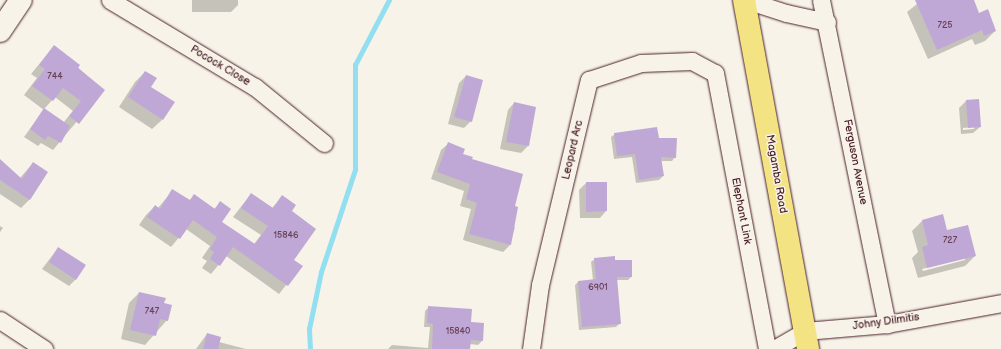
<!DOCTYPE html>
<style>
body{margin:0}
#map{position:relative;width:1001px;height:349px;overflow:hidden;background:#f7f3e8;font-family:"Balsamiq Sans",sans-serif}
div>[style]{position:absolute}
.shadow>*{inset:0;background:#0003}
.stream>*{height:4.5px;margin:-2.25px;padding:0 2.25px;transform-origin:2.25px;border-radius:2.25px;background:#92dff1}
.building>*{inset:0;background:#bfa8d6}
.roads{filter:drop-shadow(0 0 1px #4a1f2b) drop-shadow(0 0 1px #4a1f2b)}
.street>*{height:17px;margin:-8.5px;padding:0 8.5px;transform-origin:8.5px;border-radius:8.5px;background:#f7f3e8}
.secondary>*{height:22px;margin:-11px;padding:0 11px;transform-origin:11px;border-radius:11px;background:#f7f3e8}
.highway>*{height:22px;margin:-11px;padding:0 11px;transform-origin:11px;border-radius:11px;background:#f4e382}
span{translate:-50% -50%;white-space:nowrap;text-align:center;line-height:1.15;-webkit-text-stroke:3px #f7f3e8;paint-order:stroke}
.number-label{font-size:9px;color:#674156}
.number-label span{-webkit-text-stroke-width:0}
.street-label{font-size:11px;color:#4a1f2b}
</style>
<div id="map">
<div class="shadow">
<div style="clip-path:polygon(192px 0,238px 0,238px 5px,231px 12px,192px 12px)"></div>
<div style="clip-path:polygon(922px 0,965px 0,995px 31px,985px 41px,975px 45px,972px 39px,928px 59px,907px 12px)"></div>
<div style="clip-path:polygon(evenodd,54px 46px,103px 90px,53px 150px,41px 143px,38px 146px,24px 137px,44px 110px,24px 95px,37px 78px,31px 74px,54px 46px,55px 97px,73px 111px,63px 123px,44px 109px,55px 97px)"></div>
<div style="clip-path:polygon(145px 72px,162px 120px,152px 129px,119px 107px,135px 82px)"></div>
<div style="clip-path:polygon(466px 76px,471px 121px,464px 128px,448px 124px,459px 83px)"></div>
<div style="clip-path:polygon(evenodd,966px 101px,980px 127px,973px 133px,961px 134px,959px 108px,966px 101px,974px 127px,974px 129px,963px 130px,963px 128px,974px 127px)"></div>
<div style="clip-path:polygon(514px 103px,528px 146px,521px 153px,500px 149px,508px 110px)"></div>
<div style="clip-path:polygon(615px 134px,658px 139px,675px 157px,672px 161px,661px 161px,663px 176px,659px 180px,636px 183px,632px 157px,614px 159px,611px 137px)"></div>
<div style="clip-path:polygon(448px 144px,470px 160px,514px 207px,512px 226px,515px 227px,510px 245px,503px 252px,463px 240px,471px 209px,460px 206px,464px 191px,431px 179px,441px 150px)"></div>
<div style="clip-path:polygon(0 161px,20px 178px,33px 163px,30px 199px,21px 208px,0 194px)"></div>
<div style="clip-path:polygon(586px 183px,606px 183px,606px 211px,600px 218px,580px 218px,579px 190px)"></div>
<div style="clip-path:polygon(173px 190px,189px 201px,194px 196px,214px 209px,220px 203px,221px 223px,254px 244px,261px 235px,233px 217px,251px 194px,272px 208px,282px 197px,291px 211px,293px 260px,301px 266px,279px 294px,226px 256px,211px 274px,202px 268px,207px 261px,202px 258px,210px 246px,186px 229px,171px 247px,139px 225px,146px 215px,155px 206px,158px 208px)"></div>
<div style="clip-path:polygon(evenodd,922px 221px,947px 232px,975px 256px,965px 266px,918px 278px,912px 258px,918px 252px,912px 231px,922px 221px,965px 258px,965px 260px,923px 271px,922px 269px,965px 258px)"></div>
<div style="clip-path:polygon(0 226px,3px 228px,0 232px)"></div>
<div style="clip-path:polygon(58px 248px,76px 279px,69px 286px,42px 269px)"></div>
<div style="clip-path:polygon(595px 259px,614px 261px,631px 277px,628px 280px,616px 280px,620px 323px,616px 327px,579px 330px,575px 285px,578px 282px,593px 280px,591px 262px)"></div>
<div style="clip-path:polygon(139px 293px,163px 304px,167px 320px,145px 345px,121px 339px,129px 303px)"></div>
<div style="clip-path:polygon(429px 307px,470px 323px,482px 341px,478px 345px,470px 344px,469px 349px,388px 349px,392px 345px,428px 348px,430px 327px,424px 327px,425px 311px)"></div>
<div style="clip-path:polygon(207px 334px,219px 342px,246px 349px,196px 349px)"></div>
</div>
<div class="stream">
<div style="left:310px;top:349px;width:20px;rotate:-93deg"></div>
<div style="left:309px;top:329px;width:58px;rotate:-78.1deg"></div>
<div style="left:321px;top:272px;width:108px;rotate:-71.6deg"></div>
<div style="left:355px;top:170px;width:105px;rotate:-90deg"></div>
<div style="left:355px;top:65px;width:73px;rotate:-62.4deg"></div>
</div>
<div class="building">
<div style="clip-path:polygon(915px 0,974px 0,979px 13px,988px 9px,996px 31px,984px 36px,982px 30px,937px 50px)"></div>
<div style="clip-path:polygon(54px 45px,80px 65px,78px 68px,105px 90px,79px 124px,69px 116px,81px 101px,63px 88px,53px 101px,32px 86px,45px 69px,39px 65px)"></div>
<div style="clip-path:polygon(145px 71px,157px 78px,151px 87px,175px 102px,163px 120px,128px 97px)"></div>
<div style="clip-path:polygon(466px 75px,483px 80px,472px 122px,454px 117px)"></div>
<div style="clip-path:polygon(979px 99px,981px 127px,968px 128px,966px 100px)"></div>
<div style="clip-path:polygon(514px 102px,536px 107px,529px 146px,506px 142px)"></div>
<div style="clip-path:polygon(44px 108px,70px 126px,61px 143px,48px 136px,45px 140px,30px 129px)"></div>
<div style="clip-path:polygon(657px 127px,659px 138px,677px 138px,676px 158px,661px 157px,664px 176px,639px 180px,635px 154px,617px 156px,614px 133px)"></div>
<div style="clip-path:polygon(448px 142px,465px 149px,463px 154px,473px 157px,472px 159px,523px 174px,515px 206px,518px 207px,511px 245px,469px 234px,477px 203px,466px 199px,470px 184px,437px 172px)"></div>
<div style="clip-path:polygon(0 159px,22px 179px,33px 162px,48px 172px,30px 200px,0 180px)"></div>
<div style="clip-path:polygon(586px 182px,607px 182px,607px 211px,586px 212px)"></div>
<div style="clip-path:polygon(172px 189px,190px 200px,194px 194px,215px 209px,220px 201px,231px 209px,222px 222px,255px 244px,268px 226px,241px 208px,251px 193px,273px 208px,282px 195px,296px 205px,292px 211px,316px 229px,294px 260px,303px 266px,288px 286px,233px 247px,220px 266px,210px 259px,214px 252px,210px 249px,217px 237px,193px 220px,180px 239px,147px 217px,155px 205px,160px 209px)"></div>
<div style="clip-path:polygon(943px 214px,947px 230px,968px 225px,976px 256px,927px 268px,922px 247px,928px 245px,922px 220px)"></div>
<div style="clip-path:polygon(58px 247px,86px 265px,76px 280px,49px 262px)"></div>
<div style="clip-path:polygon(615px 256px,615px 260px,632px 260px,632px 277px,617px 277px,621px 324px,582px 327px,578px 281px,596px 279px,594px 258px)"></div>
<div style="clip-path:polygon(139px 292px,166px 298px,164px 303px,172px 305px,168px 321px,160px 319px,156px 336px,130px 330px)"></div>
<div style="clip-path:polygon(428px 306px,472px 309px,471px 322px,484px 323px,483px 341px,471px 340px,470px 349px,432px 349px,433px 324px,427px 323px)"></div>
<div style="clip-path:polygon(207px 333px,221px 337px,218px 349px,203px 349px)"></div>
</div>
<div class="roads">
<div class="street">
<div style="left:110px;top:0;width:169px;rotate:31deg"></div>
<div style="left:255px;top:87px;width:89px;rotate:39.1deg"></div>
<div style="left:746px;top:0;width:42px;rotate:18deg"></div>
<div style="left:786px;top:13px;width:42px;rotate:12.4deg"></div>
<div style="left:821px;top:0;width:331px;rotate:78.5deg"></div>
<div style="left:0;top:320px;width:53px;rotate:33.4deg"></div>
<div style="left:531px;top:349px;width:65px;rotate:-82deg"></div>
<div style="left:540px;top:285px;width:211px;rotate:-76.6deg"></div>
<div style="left:589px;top:80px;width:55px;rotate:-18.1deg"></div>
<div style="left:641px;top:63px;width:51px;rotate:-2.2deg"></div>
<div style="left:692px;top:61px;width:26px;rotate:28deg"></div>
<div style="left:715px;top:73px;width:281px;rotate:79.3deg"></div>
<div style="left:774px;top:349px;width:36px;rotate:-30deg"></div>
<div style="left:805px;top:331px;width:82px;rotate:-4.9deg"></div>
<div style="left:887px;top:324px;width:116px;rotate:-10.4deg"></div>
</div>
<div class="secondary">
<div style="left:0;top:31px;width:37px;rotate:-56deg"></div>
</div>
<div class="highway">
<div style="left:744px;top:0;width:355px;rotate:79.6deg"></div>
</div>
</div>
<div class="number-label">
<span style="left:945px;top:26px">725</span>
<span style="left:55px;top:77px">744</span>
<span style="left:286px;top:236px">15846</span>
<span style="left:950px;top:241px">727</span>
<span style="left:598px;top:288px">6901</span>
<span style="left:152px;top:312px">747</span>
<span style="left:458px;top:332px">15840</span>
</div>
<div class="street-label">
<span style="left:220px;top:66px;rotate:31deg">Pocock Close</span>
<span style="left:573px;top:150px;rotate:-77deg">Leopard Arc</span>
<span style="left:855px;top:162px;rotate:79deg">Ferguson Avenue</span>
<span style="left:776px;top:174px;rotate:80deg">Magamba Road</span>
<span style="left:741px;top:211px;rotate:79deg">Elephant Link</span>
<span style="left:886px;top:322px;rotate:-8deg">Johny Dilmitis</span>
</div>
</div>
